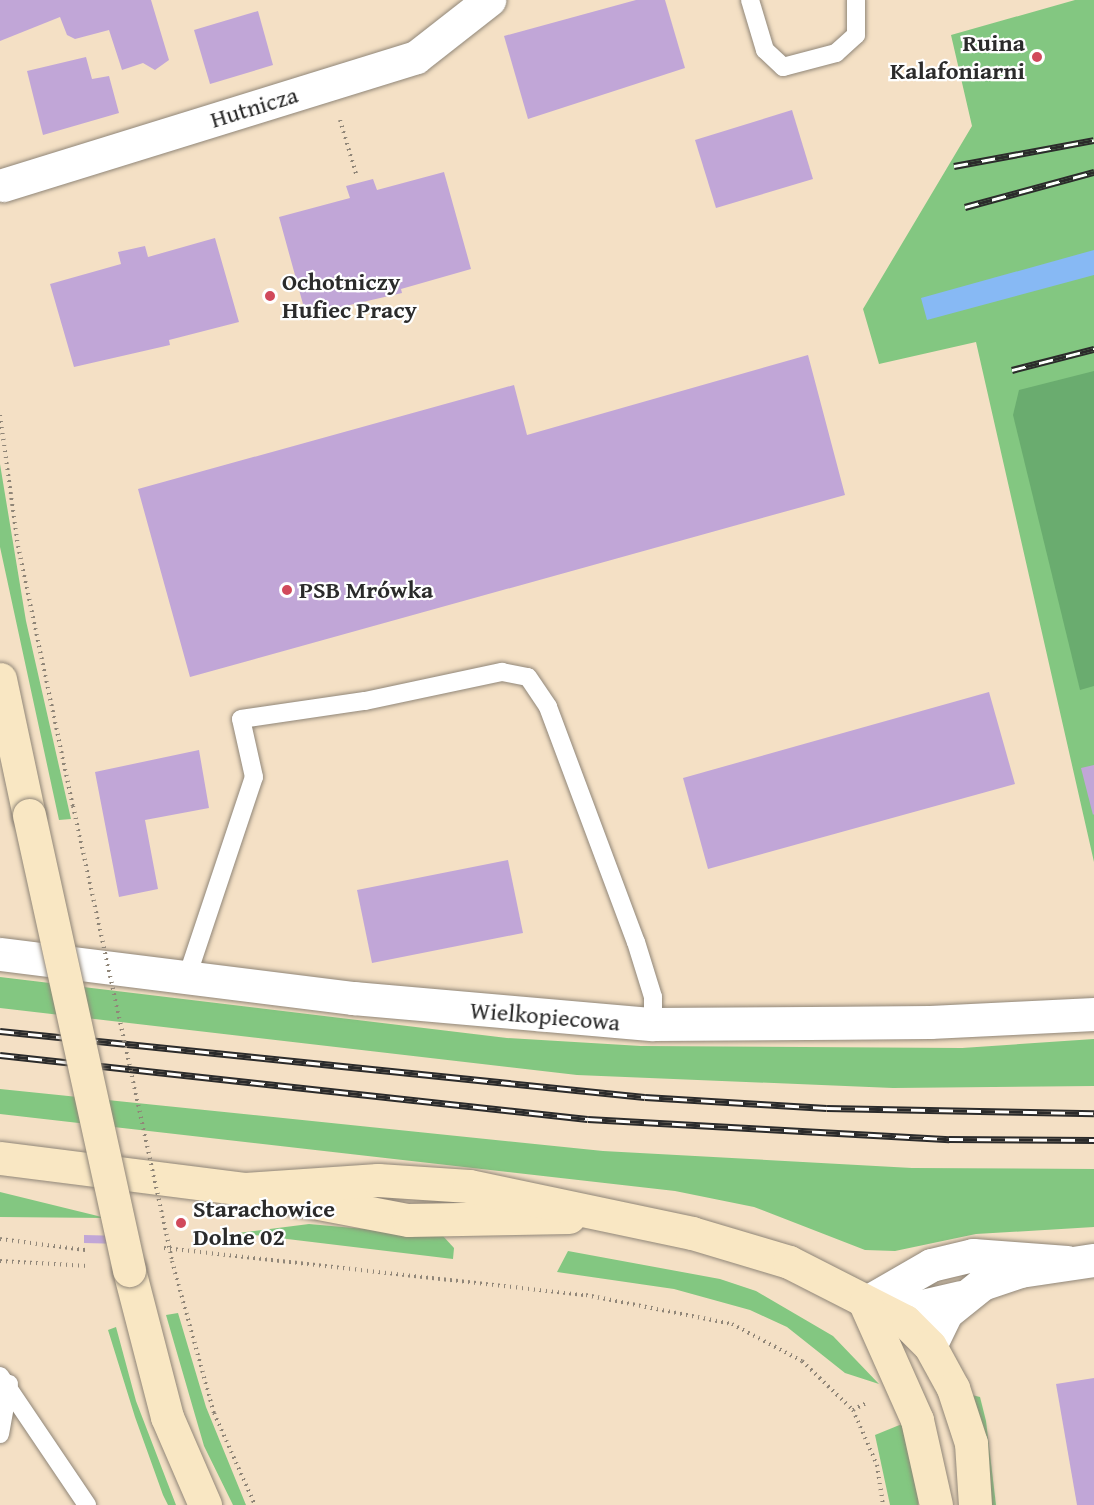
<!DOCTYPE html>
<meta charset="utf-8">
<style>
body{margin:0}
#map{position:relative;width:1094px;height:1505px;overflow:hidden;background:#f4e0c5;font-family:"Gentium Book Plus",serif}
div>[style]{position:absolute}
.green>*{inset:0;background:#83c781}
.forest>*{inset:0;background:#6aac6f}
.water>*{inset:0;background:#87b9f4}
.building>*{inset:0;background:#c1a6d7}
.path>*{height:4px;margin-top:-2px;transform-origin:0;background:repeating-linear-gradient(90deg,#908678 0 1.5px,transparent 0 6px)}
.roads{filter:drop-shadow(0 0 2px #908678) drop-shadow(0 0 2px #908678)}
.lane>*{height:18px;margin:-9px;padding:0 9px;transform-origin:9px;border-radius:9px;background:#fff}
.street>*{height:33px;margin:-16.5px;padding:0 16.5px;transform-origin:16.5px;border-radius:16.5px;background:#fff}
.secondary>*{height:33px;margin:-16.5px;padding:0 16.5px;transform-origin:16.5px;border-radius:16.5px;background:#f9e7c3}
.rail>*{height:7px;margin-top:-3.5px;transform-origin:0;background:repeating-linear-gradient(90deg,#fff 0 14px,#2b2b2b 0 28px);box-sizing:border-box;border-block:2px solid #2b2b2b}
.path-bridge>*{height:4px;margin-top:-2px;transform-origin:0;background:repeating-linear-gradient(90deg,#908678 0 1.5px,transparent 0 6px)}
.bridges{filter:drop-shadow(0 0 2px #908678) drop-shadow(0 0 2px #908678)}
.secondary-bridge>*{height:33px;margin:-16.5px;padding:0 16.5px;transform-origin:16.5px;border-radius:16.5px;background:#f9e7c3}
.dots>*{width:16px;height:16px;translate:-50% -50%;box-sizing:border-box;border:3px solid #fff;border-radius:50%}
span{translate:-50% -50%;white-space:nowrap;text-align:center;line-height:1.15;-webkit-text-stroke:4.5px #fff;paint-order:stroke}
.poi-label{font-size:24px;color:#2b2b2b;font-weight:700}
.right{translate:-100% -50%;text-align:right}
.left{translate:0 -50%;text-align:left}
.street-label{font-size:24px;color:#2b2b2b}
</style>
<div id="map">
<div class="green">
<div style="clip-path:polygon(1075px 0,1094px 0,1094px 862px,976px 342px,879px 364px,863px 309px,972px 126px,951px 35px)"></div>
<div style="clip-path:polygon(0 464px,26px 621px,71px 819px,59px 820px,0 547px)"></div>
<div style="clip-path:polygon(0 977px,507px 1038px,641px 1046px,962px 1048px,1094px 1039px,1094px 1086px,893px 1088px,577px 1075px,0 1008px)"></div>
<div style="clip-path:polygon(0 1089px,603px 1151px,912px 1168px,1094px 1169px,1094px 1227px,976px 1234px,895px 1251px,865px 1250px,754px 1207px,675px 1191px,0 1114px)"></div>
<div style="clip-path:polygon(0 1192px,106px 1218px,0 1217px)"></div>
<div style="clip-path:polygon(309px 1224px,443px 1236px,454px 1248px,453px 1259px,238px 1233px)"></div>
<div style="clip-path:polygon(568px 1251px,720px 1279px,756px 1291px,833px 1336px,879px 1384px,845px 1373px,787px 1327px,750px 1310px,674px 1289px,557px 1272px)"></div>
<div style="clip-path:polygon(178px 1313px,206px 1407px,246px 1505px,233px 1505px,204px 1446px,166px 1315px)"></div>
<div style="clip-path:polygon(116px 1327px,136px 1401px,176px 1505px,168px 1505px,163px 1495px,135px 1417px,108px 1330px)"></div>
<div style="clip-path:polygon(972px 1395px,980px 1397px,986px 1421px,996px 1505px,990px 1505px)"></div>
<div style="clip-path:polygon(902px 1424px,919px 1494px,918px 1505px,890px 1505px,875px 1435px)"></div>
</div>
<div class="forest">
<div style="clip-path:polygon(1094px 371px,1094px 686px,1080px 690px,1013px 415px,1019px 390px)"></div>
</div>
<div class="water">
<div style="clip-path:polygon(1094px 250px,1094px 275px,927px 320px,921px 298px)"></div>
</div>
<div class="building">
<div style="clip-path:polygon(0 0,151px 0,169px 60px,155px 70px,143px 63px,122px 70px,109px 30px,75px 39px,67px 35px,60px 17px,0 41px)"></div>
<div style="clip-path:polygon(636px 0,665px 0,685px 68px,528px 119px,504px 36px)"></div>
<div style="clip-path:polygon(258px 11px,273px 65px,210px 84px,194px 30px)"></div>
<div style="clip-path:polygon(86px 57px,92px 79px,109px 76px,119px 113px,43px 135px,27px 71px)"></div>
<div style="clip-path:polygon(792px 110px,813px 179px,716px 208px,695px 140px)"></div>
<div style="clip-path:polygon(444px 172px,471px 269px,401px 289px,402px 293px,306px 315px,279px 217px,350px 198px,346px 186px,373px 179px,377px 190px)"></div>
<div style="clip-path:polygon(215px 238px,239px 322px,169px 340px,170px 345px,74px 367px,50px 284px,121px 264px,118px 252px,145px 246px,148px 257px)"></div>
<div style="clip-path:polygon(808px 355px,845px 495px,190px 677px,138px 489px,514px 385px,527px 435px)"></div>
<div style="clip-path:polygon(989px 692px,1015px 784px,708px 869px,683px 778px)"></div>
<div style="clip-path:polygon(199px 750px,209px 808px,145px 820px,158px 889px,119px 897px,95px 772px)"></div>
<div style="clip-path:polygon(1094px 765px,1094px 814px,1093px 815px,1081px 768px)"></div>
<div style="clip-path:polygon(508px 860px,523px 933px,372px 963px,357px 890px)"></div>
<div style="clip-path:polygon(84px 1235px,123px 1236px,123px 1244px,84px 1243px)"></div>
<div style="clip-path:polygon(1094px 1378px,1094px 1505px,1077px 1505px,1056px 1384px)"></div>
</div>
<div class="path">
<div style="left:340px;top:120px;width:59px;rotate:73.4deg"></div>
<div style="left:0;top:415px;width:132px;rotate:82.2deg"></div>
<div style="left:18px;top:546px;width:266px;rotate:78.1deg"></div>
<div style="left:0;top:1239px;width:86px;rotate:7.4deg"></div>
<div style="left:164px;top:1248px;width:425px;rotate:6.4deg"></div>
<div style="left:586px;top:1295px;width:149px;rotate:11.2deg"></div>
<div style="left:732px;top:1324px;width:79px;rotate:27.9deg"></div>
<div style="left:802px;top:1361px;width:71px;rotate:43.9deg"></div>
<div style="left:853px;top:1410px;width:60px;rotate:66.4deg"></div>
<div style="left:877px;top:1465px;width:40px;rotate:81.5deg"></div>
<div style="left:0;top:1261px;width:88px;rotate:3.3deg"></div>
<div style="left:172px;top:1261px;width:158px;rotate:74.6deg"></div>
<div style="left:214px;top:1413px;width:101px;rotate:66deg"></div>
<div style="left:853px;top:1410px;width:17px;rotate:-28deg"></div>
</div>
<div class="roads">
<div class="lane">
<div style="left:750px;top:0;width:52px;rotate:73.3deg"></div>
<div style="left:765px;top:50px;width:25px;rotate:43deg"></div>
<div style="left:783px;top:67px;width:55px;rotate:-14.8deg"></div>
<div style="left:836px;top:53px;width:27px;rotate:-42deg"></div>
<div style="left:856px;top:35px;width:35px;rotate:-90deg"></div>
<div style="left:187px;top:977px;width:211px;rotate:-71.5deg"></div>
<div style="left:254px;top:777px;width:59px;rotate:-102.6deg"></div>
<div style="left:241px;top:719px;width:125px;rotate:-8.3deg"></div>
<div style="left:365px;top:701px;width:140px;rotate:-12deg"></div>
<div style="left:502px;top:672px;width:26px;rotate:11deg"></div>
<div style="left:528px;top:677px;width:36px;rotate:56deg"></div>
<div style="left:548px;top:707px;width:251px;rotate:69.5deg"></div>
<div style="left:636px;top:942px;width:58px;rotate:72.8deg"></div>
<div style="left:653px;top:997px;width:27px;rotate:90deg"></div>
<div style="left:0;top:1376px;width:156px;rotate:56deg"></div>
<div style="left:0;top:1434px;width:51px;rotate:-79.8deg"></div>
</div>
<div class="street">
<div style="left:3px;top:185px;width:432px;rotate:-17.2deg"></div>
<div style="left:416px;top:57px;width:93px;rotate:-38deg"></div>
<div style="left:0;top:954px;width:356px;rotate:7.1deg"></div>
<div style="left:353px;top:998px;width:301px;rotate:5deg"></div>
<div style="left:653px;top:1024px;width:277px;rotate:-0.4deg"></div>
<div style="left:930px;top:1022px;width:164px;rotate:-2.8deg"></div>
<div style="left:865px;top:1303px;width:76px;rotate:-29.9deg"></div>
<div style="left:931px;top:1265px;width:43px;rotate:-13.4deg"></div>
<div style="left:973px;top:1255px;width:94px;rotate:4.3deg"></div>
<div style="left:870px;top:1304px;width:39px;rotate:7deg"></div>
<div style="left:909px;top:1309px;width:53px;rotate:-13deg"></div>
<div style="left:930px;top:1346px;width:37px;rotate:-64deg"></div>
<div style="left:946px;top:1313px;width:46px;rotate:-38.9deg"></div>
<div style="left:982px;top:1284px;width:40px;rotate:-18.9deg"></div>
<div style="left:1020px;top:1271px;width:75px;rotate:-8.5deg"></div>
</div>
<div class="secondary">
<div style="left:0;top:679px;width:139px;rotate:78deg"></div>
<div style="left:0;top:1158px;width:247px;rotate:7.2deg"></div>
<div style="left:245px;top:1189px;width:166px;rotate:10.8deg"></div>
<div style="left:408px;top:1220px;width:161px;rotate:-1.1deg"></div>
<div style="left:245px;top:1189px;width:133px;rotate:-3.9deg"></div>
<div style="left:378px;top:1180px;width:91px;rotate:3.8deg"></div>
<div style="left:469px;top:1186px;width:228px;rotate:11.9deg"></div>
<div style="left:692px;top:1233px;width:101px;rotate:16.6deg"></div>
<div style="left:789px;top:1262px;width:130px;rotate:27deg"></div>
<div style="left:905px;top:1321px;width:35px;rotate:45deg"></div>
<div style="left:930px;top:1346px;width:48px;rotate:61.3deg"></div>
<div style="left:953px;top:1388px;width:58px;rotate:71.9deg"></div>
<div style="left:971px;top:1443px;width:62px;rotate:86.3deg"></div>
<div style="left:129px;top:1270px;width:152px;rotate:75.5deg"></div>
<div style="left:167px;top:1417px;width:96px;rotate:66.6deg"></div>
<div style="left:865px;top:1303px;width:128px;rotate:66deg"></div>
<div style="left:917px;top:1420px;width:87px;rotate:77.4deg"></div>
</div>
</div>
<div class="rail">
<div style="left:954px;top:166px;width:142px;rotate:-10.5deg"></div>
<div style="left:965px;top:207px;width:134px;rotate:-15.2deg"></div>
<div style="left:1012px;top:370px;width:85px;rotate:-14.4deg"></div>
<div style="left:0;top:1031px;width:648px;rotate:5.84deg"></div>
<div style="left:645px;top:1097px;width:182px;rotate:3.5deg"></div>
<div style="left:827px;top:1108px;width:267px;rotate:1.1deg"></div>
<div style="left:0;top:1055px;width:591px;rotate:6.21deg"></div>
<div style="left:588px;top:1119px;width:362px;rotate:3.2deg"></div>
<div style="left:949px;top:1139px;width:145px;rotate:0.4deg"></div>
</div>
<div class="path-bridge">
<div style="left:73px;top:806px;width:466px;rotate:77.7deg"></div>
</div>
<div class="bridges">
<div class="secondary-bridge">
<div style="left:29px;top:815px;width:466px;rotate:77.6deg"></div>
</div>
</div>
<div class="dots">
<div style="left:1037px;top:57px;background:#d1495b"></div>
<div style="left:270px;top:296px;background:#d1495b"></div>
<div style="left:287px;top:590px;background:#d1495b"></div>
<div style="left:181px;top:1223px;background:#d1495b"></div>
</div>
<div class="poi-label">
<span class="right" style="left:1025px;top:57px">Ruina<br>Kalafoniarni</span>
<span class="left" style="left:282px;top:296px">Ochotniczy<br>Hufiec Pracy</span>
<span class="left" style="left:299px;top:590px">PSB Mrówka</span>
<span class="left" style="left:193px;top:1223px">Starachowice<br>Dolne 02</span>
</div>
<div class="street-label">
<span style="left:254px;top:107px;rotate:-17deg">Hutnicza</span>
<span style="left:545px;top:1016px;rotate:5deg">Wielkopiecowa</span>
</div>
</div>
